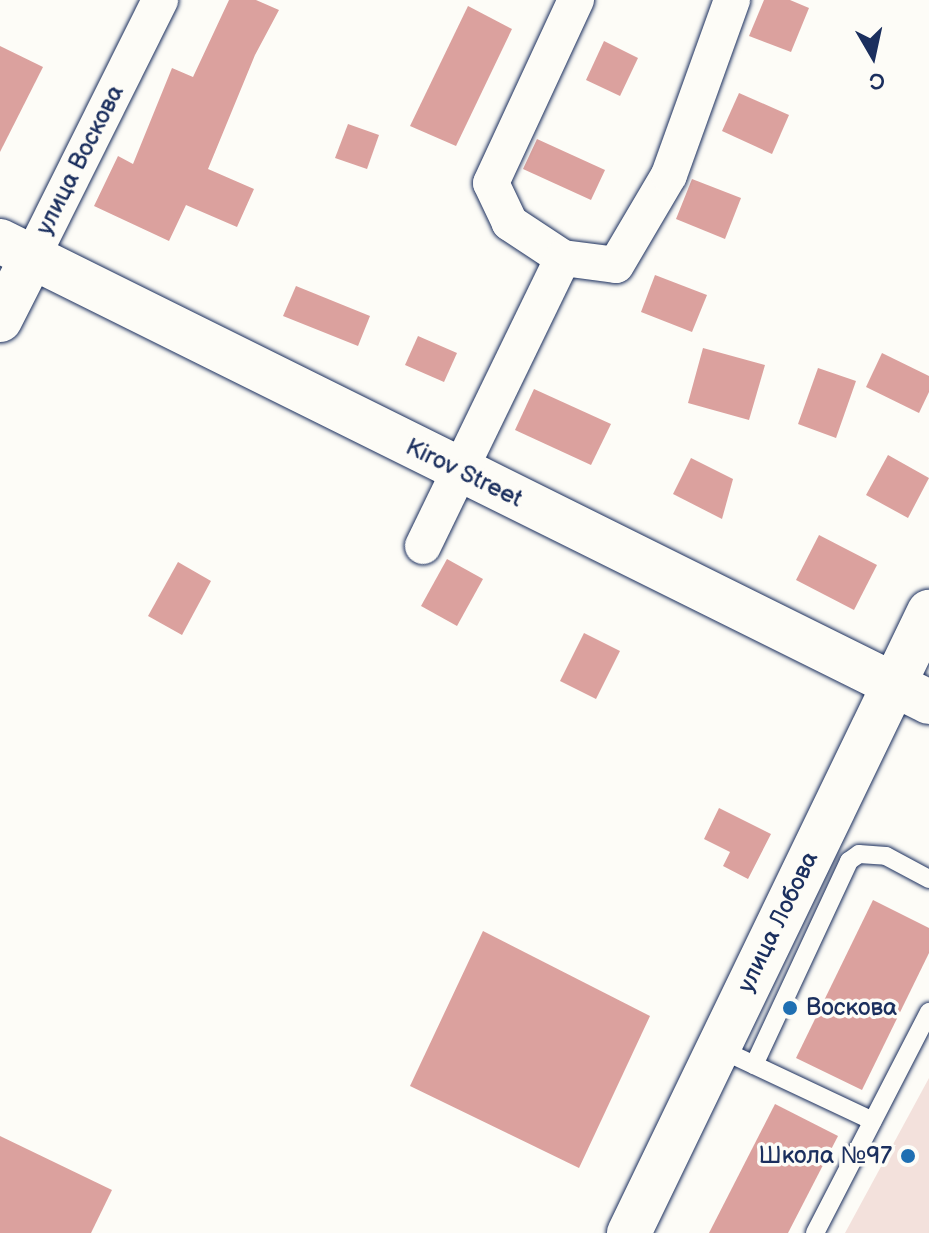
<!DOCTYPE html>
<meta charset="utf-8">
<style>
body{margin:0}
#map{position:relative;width:929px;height:1233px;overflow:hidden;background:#fdfcf7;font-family:"Balsamiq Sans",sans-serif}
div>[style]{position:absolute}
.built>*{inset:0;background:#f3e1dc}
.building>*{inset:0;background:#dba19e}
.roads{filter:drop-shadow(0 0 2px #1b2f5e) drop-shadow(0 0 2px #1b2f5e)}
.service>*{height:18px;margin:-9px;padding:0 9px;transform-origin:9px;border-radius:9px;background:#fdfcf7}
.minor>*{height:36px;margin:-18px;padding:0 18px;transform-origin:18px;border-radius:18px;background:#fdfcf7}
.tertiary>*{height:44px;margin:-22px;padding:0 22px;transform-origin:22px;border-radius:22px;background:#fdfcf7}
.secondary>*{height:44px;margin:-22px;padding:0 22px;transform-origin:22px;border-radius:22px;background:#fdfcf7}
.dots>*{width:22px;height:22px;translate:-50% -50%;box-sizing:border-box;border:4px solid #fdfcf7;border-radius:50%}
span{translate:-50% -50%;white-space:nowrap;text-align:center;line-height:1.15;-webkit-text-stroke:7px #fdfcf7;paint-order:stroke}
.street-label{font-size:24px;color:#1b2f5e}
.poi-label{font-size:24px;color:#1b2f5e}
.left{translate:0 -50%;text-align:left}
.right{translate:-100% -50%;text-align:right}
.north{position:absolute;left:833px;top:16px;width:80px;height:80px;-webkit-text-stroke:6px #fdfcf7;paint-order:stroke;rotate:171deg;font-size:22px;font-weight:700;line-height:32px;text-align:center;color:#1b2f5e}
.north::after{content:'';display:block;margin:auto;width:28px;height:36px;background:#1b2f5e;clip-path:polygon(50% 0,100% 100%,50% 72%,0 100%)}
</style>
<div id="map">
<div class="built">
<div style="clip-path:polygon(929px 1078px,929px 1233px,845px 1233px)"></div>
</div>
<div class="building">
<div style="clip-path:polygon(229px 0,256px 0,279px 10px,255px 55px,208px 169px,254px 189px,237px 227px,186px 205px,169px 241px,94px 206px,118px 156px,133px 164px,172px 68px,193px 77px)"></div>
<div style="clip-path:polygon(764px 0,790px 0,809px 8px,791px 52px,749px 36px)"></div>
<div style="clip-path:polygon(468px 6px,512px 29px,456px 146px,410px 126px)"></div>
<div style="clip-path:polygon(604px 41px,638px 58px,620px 96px,586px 80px)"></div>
<div style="clip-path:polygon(0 46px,43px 67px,0 152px)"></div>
<div style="clip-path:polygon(739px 93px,789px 115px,772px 154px,722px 131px)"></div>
<div style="clip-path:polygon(348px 124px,379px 135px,367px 169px,335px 158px)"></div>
<div style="clip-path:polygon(537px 139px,605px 170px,591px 200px,523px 169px)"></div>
<div style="clip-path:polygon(692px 179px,741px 198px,725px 239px,676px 219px)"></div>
<div style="clip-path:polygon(655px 275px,707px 295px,692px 332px,641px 312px)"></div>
<div style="clip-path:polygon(296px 286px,370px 316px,358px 346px,283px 316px)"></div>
<div style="clip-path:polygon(418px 336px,457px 353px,444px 382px,405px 365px)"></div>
<div style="clip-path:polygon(703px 348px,765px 365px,749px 420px,688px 403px)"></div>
<div style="clip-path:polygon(882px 353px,929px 376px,929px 392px,919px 413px,866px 387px)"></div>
<div style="clip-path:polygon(818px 368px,856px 381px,836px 438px,798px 424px)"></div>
<div style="clip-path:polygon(534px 389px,611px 424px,591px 465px,515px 430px)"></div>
<div style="clip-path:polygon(888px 455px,929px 478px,908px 518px,866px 495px)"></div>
<div style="clip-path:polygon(691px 458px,733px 479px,722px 519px,673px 494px)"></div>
<div style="clip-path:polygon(819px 535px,877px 565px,854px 610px,796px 580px)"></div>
<div style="clip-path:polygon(447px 559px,483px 579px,457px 626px,421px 606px)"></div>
<div style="clip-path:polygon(178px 562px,211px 581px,182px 635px,148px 616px)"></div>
<div style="clip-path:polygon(584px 633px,620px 651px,596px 699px,560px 681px)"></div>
<div style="clip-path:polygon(719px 808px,771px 834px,748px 879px,723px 866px,730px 852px,704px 839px)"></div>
<div style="clip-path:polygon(873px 900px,929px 928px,929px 953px,862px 1090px,796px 1058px)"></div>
<div style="clip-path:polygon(483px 931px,650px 1016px,579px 1168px,410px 1086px)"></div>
<div style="clip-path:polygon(775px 1104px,838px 1136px,788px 1233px,709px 1233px)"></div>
<div style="clip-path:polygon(0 1136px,112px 1190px,91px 1233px,0 1233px)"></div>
</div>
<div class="roads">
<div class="service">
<div style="left:718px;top:1048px;width:171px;rotate:25.2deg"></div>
<div style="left:754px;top:1065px;width:225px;rotate:-65deg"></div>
<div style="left:849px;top:861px;width:12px;rotate:-35deg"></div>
<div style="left:859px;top:854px;width:27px;rotate:4deg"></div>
<div style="left:886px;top:856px;width:49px;rotate:28.1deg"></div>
<div style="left:815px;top:1233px;width:249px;rotate:-62.7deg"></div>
</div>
<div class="minor">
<div style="left:32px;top:257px;width:287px;rotate:-63.5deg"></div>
<div style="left:563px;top:258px;width:64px;rotate:-146.6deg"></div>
<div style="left:510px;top:223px;width:44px;rotate:-115.4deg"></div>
<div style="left:491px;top:183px;width:202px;rotate:-65.1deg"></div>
<div style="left:423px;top:546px;width:320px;rotate:-64.1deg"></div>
<div style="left:563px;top:258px;width:53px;rotate:7.5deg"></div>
<div style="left:616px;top:265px;width:104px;rotate:-59.5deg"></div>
<div style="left:669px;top:175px;width:186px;rotate:-70.2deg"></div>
</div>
<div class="tertiary">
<div style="left:0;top:320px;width:71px;rotate:-63.1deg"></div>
<div style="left:629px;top:1233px;width:690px;rotate:-64.22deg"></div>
</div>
<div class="secondary">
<div style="left:0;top:241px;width:1037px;rotate:26.39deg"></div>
</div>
</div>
<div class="dots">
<div style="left:790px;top:1008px;background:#1f6fb2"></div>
<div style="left:908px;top:1156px;background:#1f6fb2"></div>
</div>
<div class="street-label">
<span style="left:80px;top:160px;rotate:-63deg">улица Воскова</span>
<span style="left:464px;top:473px;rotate:26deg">Kirov Street</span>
<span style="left:778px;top:922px;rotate:-64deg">улица Лобова</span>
</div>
<div class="poi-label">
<span class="left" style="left:806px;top:1008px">Воскова</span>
<span class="right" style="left:892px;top:1156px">Школа №97</span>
</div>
<div class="north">С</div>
</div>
